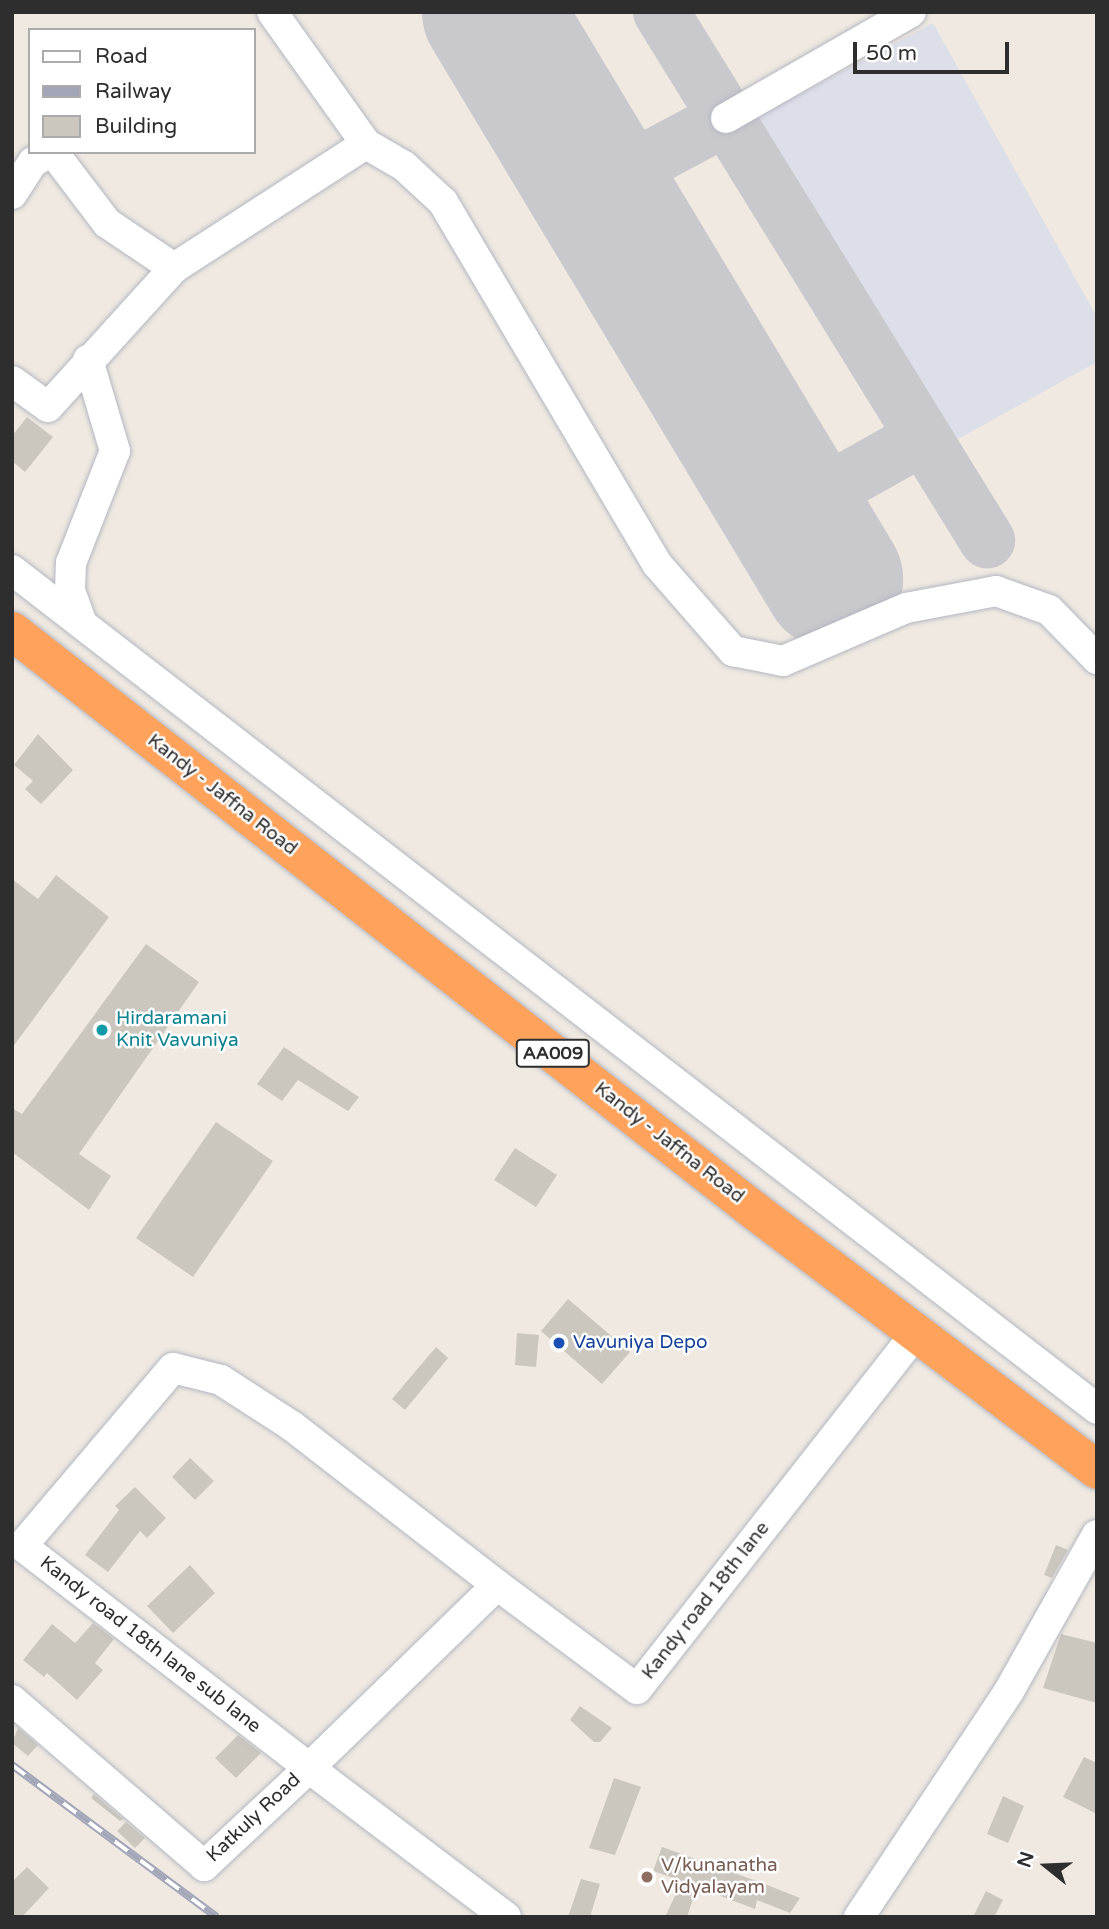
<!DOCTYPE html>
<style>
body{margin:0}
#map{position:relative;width:1109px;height:1929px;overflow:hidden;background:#efe9e1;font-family:"Varela Round",sans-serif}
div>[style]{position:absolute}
.airport>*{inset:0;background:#dcdee8}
.taxiway>*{height:56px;margin:-28px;padding:0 28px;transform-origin:28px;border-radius:28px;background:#c9c8cc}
.runway>*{height:140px;margin:-70px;padding:0 70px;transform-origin:70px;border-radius:70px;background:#c9c8cc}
.building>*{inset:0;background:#cbc7bf}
.roads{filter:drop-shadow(0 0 2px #b4b7c1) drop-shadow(0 0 2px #b4b7c1)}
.minor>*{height:30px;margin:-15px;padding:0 15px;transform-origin:15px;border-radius:15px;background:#fff}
.highway>*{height:38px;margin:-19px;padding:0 19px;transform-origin:19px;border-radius:19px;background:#ffa35c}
.rail>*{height:8px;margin-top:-4px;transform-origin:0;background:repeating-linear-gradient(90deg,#fff 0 16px,#a3a6b8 0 32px);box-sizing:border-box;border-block:2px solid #a3a6b8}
.dots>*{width:19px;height:19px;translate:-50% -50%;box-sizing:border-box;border:4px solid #fff;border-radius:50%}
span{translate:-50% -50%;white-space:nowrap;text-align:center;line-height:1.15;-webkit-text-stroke:5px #fff;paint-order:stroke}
.shield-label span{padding:2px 5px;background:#fff;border:2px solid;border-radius:5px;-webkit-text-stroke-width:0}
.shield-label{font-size:18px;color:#2e2e2e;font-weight:700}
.street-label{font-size:19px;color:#2e2e2e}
.culture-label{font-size:19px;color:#0d838f}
.left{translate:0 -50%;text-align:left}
.transit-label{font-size:19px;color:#164399}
.education-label{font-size:19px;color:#785e54}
.frame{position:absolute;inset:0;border:14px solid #2e2e2e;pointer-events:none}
.legend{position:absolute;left:28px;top:28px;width:228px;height:126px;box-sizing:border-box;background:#fff;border:2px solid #ababab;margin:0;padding:9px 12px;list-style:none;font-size:21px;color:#2e2e2e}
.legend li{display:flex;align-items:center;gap:14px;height:35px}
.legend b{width:35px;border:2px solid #ababab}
.north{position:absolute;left:1011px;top:1831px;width:70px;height:70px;-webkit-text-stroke:5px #fff;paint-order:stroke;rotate:288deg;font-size:19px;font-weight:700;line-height:28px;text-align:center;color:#2e2e2e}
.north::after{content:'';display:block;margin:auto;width:24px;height:32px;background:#2e2e2e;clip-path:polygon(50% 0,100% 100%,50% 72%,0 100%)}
.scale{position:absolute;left:853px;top:42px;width:156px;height:32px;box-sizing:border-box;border:4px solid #2e2e2e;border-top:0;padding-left:9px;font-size:21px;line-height:24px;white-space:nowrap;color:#2e2e2e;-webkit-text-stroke:5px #fff;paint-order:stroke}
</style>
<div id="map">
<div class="airport">
<div style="clip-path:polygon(933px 23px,1097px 317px,1097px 362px,931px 454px,733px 130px)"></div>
</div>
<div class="taxiway">
<div style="left:661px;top:12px;width:621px;rotate:58.31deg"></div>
<div style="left:597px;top:187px;width:146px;rotate:-28.1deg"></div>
<div style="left:792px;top:511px;width:147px;rotate:-29.4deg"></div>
</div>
<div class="runway">
<div style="left:492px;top:12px;width:662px;rotate:58.98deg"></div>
</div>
<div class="building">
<div style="clip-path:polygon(27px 417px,53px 437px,25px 472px,12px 461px,12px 436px)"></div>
<div style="clip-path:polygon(38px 734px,73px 770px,41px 804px,25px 789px,33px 781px,14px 765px)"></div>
<div style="clip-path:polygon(56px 875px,109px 917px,12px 1048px,12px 879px,38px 899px)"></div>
<div style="clip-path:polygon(146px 944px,199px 982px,79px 1154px,111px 1176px,89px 1210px,12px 1152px,12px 1108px,22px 1114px)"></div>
<div style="clip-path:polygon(284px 1047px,359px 1097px,348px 1111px,298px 1080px,282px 1101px,257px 1084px)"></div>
<div style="clip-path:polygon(216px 1122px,273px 1161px,193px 1277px,136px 1238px)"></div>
<div style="clip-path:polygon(515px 1148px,557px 1175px,536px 1207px,494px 1180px)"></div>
<div style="clip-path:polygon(568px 1299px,630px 1352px,602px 1384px,541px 1331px)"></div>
<div style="clip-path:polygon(517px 1333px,539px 1335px,536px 1367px,515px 1365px)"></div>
<div style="clip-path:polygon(436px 1347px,448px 1358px,405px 1410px,392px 1399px)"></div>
<div style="clip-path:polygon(190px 1458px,214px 1481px,195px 1500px,172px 1477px)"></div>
<div style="clip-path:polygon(135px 1487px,166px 1518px,147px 1538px,140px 1531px,108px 1572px,85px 1555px,119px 1510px,115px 1506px)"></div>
<div style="clip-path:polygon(1056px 1545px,1068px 1550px,1052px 1578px,1044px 1575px)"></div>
<div style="clip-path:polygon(190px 1565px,215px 1593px,173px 1633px,147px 1606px)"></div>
<div style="clip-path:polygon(93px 1623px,114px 1639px,95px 1663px,103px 1670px,77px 1700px,47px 1673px,44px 1677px,23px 1660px,52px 1624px,75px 1643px)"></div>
<div style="clip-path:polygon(1061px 1634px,1097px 1643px,1097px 1703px,1043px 1688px)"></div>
<div style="clip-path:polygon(580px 1706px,612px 1728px,600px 1742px,594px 1742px,570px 1720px)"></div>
<div style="clip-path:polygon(18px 1728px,38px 1745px,28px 1756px,12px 1743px)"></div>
<div style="clip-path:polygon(238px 1735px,261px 1753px,236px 1778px,215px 1758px)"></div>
<div style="clip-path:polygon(1084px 1757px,1097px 1763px,1097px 1814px,1063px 1797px)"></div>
<div style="clip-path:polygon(614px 1778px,641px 1787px,615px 1855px,589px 1848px)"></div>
<div style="clip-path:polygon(94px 1794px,123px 1819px,120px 1821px,91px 1798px)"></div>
<div style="clip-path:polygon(1003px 1796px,1024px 1806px,1008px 1843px,987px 1834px)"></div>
<div style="clip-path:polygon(126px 1822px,145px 1838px,135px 1848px,117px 1831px)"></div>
<div style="clip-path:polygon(662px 1847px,762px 1883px,800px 1898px,790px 1913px,757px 1900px,755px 1909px,697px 1887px,687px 1917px,665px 1917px,682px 1881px,653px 1871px)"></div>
<div style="clip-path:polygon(27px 1867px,49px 1888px,22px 1917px,12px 1917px,12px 1882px)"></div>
<div style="clip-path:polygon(581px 1879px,600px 1884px,590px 1917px,568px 1917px)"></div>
<div style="clip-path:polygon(986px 1891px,1003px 1900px,994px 1917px,973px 1917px)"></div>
</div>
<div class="roads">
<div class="minor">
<div style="left:272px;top:12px;width:162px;rotate:54.5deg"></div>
<div style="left:726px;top:118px;width:213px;rotate:-29.8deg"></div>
<div style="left:53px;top:152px;width:89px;rotate:52.7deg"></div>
<div style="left:107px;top:223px;width:81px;rotate:33.9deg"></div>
<div style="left:12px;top:194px;width:38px;rotate:-57deg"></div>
<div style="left:33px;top:162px;width:20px;rotate:-30deg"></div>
<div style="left:12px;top:381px;width:44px;rotate:35.8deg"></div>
<div style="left:48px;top:407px;width:188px;rotate:-47.8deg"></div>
<div style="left:174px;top:268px;width:229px;rotate:-32.9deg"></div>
<div style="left:366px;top:144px;width:44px;rotate:30.1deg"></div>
<div style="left:404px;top:166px;width:53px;rotate:42.7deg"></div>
<div style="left:443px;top:202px;width:421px;rotate:59.4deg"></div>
<div style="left:657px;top:564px;width:116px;rotate:48.9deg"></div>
<div style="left:733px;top:651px;width:51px;rotate:11.3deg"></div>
<div style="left:783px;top:661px;width:134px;rotate:-23.3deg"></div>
<div style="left:906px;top:608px;width:92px;rotate:-10.7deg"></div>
<div style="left:996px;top:591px;width:56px;rotate:19.7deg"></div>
<div style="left:1049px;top:610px;width:69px;rotate:45.6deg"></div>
<div style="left:12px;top:570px;width:1372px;rotate:37.71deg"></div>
<div style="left:81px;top:621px;width:33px;rotate:-110deg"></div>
<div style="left:70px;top:590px;width:27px;rotate:-88deg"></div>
<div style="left:71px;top:563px;width:120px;rotate:-68.6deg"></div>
<div style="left:115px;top:451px;width:95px;rotate:-106.5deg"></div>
<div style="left:497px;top:1585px;width:259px;rotate:-142.2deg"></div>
<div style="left:292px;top:1426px;width:85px;rotate:-147.1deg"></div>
<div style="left:221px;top:1380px;width:49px;rotate:-166deg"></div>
<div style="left:173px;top:1368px;width:233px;rotate:130.3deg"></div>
<div style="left:22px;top:1546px;width:363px;rotate:37.7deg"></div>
<div style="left:309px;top:1768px;width:262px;rotate:-44.2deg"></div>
<div style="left:497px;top:1585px;width:174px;rotate:36.6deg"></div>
<div style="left:637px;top:1689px;width:451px;rotate:-51.9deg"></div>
<div style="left:12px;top:1700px;width:254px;rotate:40.8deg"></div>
<div style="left:204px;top:1866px;width:144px;rotate:-43deg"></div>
<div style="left:309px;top:1768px;width:247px;rotate:37.1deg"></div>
<div style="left:859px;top:1917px;width:271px;rotate:-56.4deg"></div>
<div style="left:1009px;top:1691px;width:179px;rotate:-60.6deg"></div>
</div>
<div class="highway">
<div style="left:12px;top:631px;width:943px;rotate:37.98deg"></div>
<div style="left:755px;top:1211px;width:429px;rotate:37.1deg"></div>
</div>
</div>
<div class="rail">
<div style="left:12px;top:1765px;width:255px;rotate:36.6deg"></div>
</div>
<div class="dots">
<div style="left:102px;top:1030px;background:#0f9aa8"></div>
<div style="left:559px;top:1343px;background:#1a4fb4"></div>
<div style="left:647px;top:1877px;background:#8d6e63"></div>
</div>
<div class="shield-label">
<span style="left:553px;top:1053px">AA009</span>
</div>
<div class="street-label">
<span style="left:222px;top:795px;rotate:38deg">Kandy - Jaffna Road</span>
<span style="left:669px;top:1143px;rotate:38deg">Kandy - Jaffna Road</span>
<span style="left:706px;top:1601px;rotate:-52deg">Kandy road 18th lane</span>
<span style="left:150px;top:1645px;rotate:38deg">Kandy road 18th lane sub lane</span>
<span style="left:254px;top:1818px;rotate:-43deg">Katkuly Road</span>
</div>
<div class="culture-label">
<span class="left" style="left:116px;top:1030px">Hirdaramani<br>Knit Vavuniya</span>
</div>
<div class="transit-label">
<span class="left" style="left:573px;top:1343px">Vavuniya Depo</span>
</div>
<div class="education-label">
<span class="left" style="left:661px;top:1877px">V/kunanatha<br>Vidyalayam</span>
</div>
<div class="frame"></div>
<ul class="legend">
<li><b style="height:9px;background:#fff"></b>Road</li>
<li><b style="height:9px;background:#a3a6b8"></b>Railway</li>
<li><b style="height:19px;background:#cbc7bf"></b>Building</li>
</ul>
<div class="north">N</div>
<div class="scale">50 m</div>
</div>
